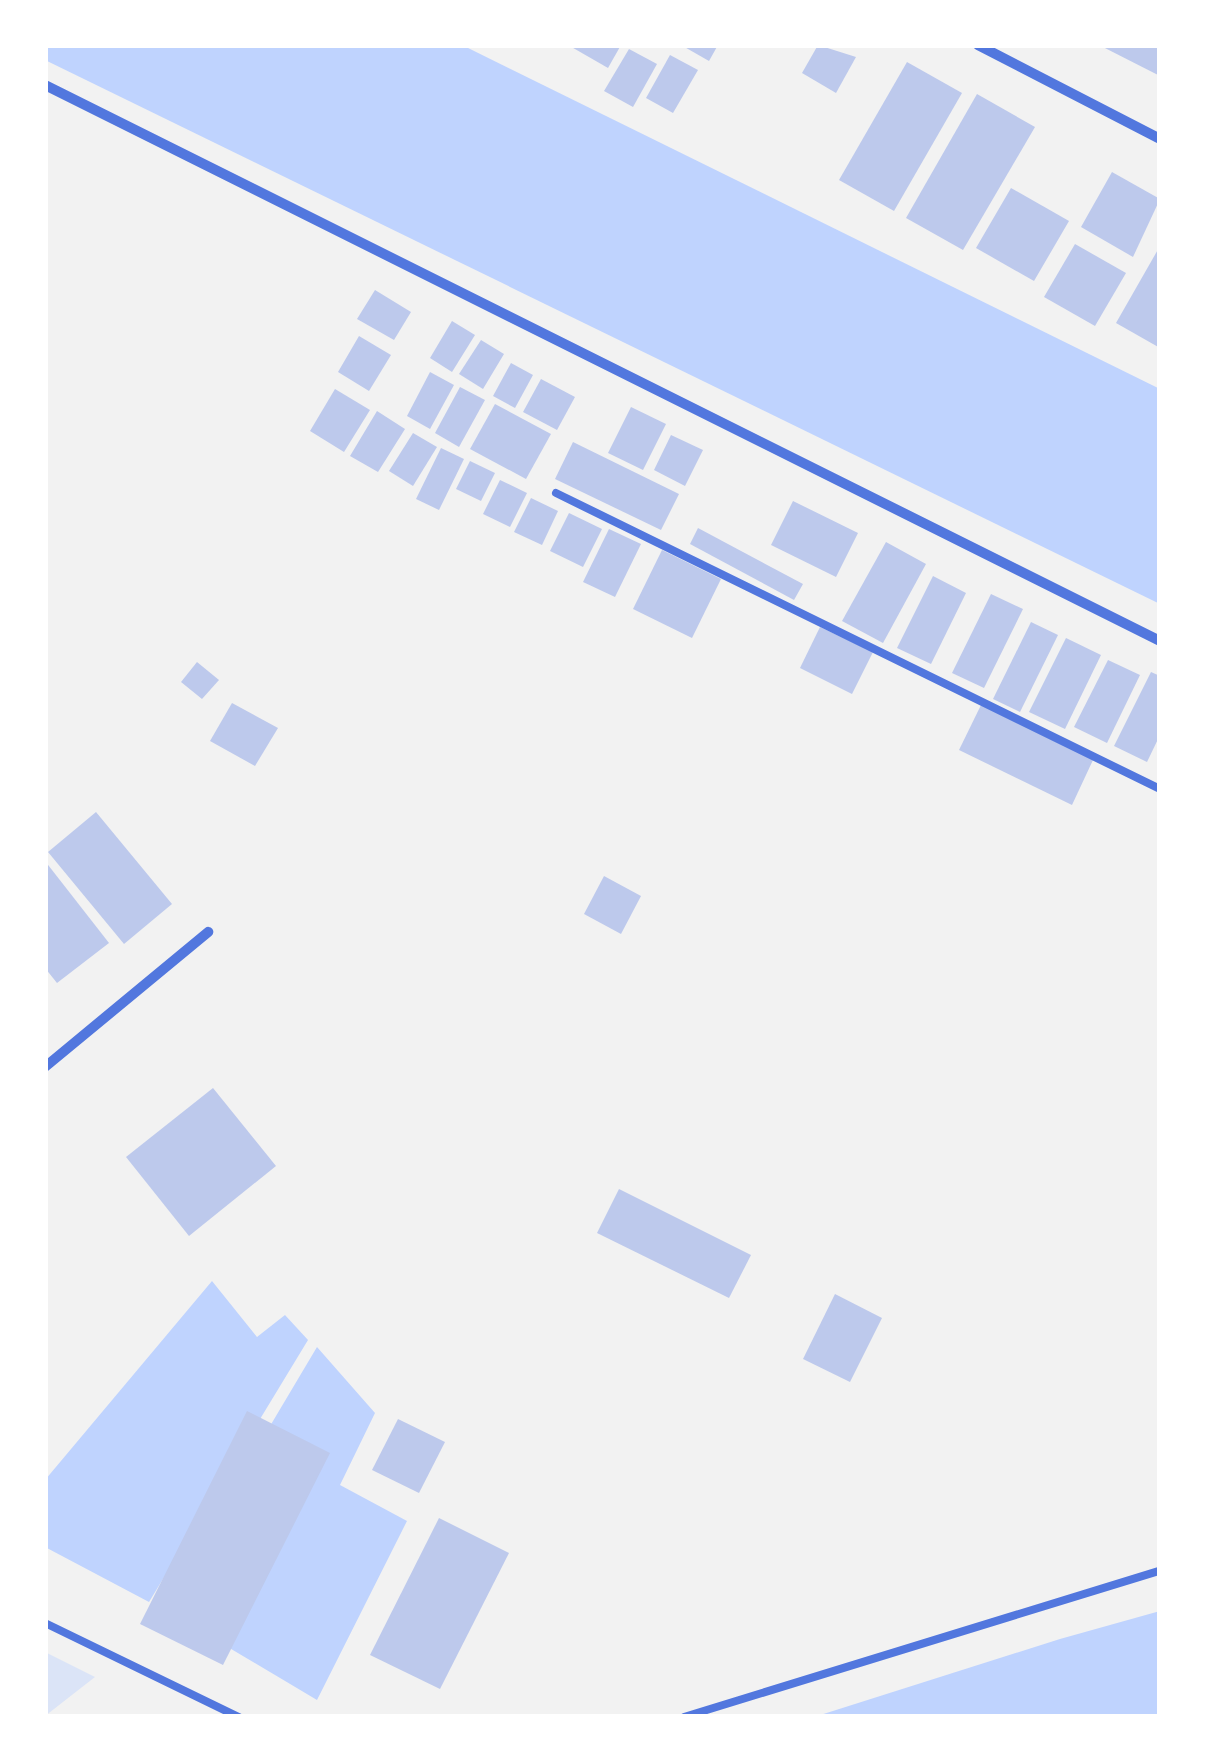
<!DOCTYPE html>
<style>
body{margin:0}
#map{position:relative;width:1205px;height:1762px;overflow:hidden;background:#f2f2f2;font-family:"PT Serif",serif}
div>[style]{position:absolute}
.green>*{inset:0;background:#dbe4f7}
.water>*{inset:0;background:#bfd3fe}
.building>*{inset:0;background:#bdc9ec}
.service>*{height:8px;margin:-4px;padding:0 4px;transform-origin:4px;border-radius:4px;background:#5277de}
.minor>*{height:10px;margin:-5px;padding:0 5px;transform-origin:5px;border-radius:5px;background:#5277de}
span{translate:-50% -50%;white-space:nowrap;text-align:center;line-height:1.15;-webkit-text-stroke:8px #fff;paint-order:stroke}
.frame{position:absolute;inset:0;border:48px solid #fff;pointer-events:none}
</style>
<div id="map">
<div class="green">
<div style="clip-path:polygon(45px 1652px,95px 1677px,45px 1716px)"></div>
</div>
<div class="water">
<div style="clip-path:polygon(45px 45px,462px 45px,1160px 389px,1160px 604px,45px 60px)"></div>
<div style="clip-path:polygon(212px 1281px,257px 1337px,285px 1315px,308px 1340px,149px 1602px,45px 1547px,45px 1480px)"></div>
<div style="clip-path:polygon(317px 1347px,375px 1413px,340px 1485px,407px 1521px,317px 1700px,162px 1608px)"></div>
<div style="clip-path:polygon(1160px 1611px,1160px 1717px,814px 1717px,1060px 1639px)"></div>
</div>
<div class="building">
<div style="clip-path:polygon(568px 45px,621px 45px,608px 68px)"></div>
<div style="clip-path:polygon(681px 45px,718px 45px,709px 61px)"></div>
<div style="clip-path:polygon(818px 45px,856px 57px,836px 93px,802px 73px)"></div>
<div style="clip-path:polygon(1099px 45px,1160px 45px,1160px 71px,1158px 75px)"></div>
<div style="clip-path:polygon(629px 49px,657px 64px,633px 107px,604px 91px)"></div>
<div style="clip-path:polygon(670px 55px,698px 70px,673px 113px,646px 98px)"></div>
<div style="clip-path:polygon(907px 62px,962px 93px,894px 211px,839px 180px)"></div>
<div style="clip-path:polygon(977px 94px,1035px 127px,963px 250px,906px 218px)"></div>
<div style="clip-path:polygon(1112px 172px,1160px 199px,1133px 257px,1081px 227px)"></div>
<div style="clip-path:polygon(1011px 188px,1069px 221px,1034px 281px,976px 248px)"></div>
<div style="clip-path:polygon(1075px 244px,1126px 273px,1095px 326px,1044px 297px)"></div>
<div style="clip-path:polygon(1160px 246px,1160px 348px,1116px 323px)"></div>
<div style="clip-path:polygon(375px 290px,411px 312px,394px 340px,357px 319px)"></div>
<div style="clip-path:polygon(452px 321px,475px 335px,452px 372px,430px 358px)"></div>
<div style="clip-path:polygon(359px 336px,391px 355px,369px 391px,338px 372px)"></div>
<div style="clip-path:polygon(481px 340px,504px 354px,483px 389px,459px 374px)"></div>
<div style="clip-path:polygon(511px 363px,533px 375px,515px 408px,493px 396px)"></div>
<div style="clip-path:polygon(430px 372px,454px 385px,430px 429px,407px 416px)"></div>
<div style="clip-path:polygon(541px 379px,575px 397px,557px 430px,523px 412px)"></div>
<div style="clip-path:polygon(460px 387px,485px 400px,459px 447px,435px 433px)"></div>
<div style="clip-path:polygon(335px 389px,370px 410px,344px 452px,310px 431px)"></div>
<div style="clip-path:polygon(495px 404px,551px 434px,526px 479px,470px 449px)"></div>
<div style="clip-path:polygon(631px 407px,666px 424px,643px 470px,608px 453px)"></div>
<div style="clip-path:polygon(377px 411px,405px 429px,378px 472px,350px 456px)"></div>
<div style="clip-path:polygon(413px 433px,437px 447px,413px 486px,389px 471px)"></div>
<div style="clip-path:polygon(671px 435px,703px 450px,685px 486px,654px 470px)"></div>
<div style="clip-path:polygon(573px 442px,679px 494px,661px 530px,555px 479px)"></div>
<div style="clip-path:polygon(441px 448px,464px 459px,439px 510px,416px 499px)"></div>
<div style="clip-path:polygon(470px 461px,495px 473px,481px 501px,456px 489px)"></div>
<div style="clip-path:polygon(500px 480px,527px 493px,510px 527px,483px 514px)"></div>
<div style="clip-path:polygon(531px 498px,558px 511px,542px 545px,514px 532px)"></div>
<div style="clip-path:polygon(793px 501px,858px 533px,836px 577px,771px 545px)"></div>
<div style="clip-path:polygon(569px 513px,602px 529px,583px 567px,550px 551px)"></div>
<div style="clip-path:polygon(698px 528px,803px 584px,794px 600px,690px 544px)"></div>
<div style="clip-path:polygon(609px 529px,641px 544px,615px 597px,583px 582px)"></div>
<div style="clip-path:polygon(886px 542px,926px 564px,883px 643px,842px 621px)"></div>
<div style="clip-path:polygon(662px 550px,721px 579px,692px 638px,633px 609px)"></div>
<div style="clip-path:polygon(933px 576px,966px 593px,931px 664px,897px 648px)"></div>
<div style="clip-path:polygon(991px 594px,1023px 609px,984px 688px,952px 673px)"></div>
<div style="clip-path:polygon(1031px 622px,1058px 635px,1020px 712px,993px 699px)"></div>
<div style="clip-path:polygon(820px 627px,873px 652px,852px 694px,800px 668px)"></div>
<div style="clip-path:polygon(1066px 638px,1101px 655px,1065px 729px,1029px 712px)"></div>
<div style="clip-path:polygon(1108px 660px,1140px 675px,1107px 743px,1074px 727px)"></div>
<div style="clip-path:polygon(197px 662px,219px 680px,202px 699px,181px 682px)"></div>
<div style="clip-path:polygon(1151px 672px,1160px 676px,1160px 735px,1147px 762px,1114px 746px)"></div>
<div style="clip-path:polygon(232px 703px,278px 728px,255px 766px,210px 741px)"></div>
<div style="clip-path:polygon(981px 705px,1093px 760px,1072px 805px,959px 750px)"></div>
<div style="clip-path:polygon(96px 812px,172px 904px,124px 944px,48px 852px)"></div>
<div style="clip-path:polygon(45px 861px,109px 943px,57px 983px,45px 968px)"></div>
<div style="clip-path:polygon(604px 876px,641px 896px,621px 934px,584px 914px)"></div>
<div style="clip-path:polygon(213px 1088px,276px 1166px,189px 1236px,126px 1157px)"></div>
<div style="clip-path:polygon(619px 1189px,751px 1255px,729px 1298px,597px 1233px)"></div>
<div style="clip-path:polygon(835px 1294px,882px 1318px,850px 1382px,803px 1359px)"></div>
<div style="clip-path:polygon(247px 1411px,330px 1453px,223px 1665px,140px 1624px)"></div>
<div style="clip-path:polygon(398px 1419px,445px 1442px,419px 1493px,372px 1470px)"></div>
<div style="clip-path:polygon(439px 1518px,509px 1553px,440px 1689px,370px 1655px)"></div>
</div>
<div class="service">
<div style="left:556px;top:493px;width:673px;rotate:26.11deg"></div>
<div style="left:45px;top:1623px;width:216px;rotate:25.9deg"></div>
<div style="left:684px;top:1717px;width:498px;rotate:-17.1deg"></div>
</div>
<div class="minor">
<div style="left:978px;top:45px;width:205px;rotate:27.3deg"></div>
<div style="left:45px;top:85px;width:1246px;rotate:26.5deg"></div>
<div style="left:45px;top:1067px;width:212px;rotate:-39.6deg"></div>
</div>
<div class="frame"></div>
</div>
